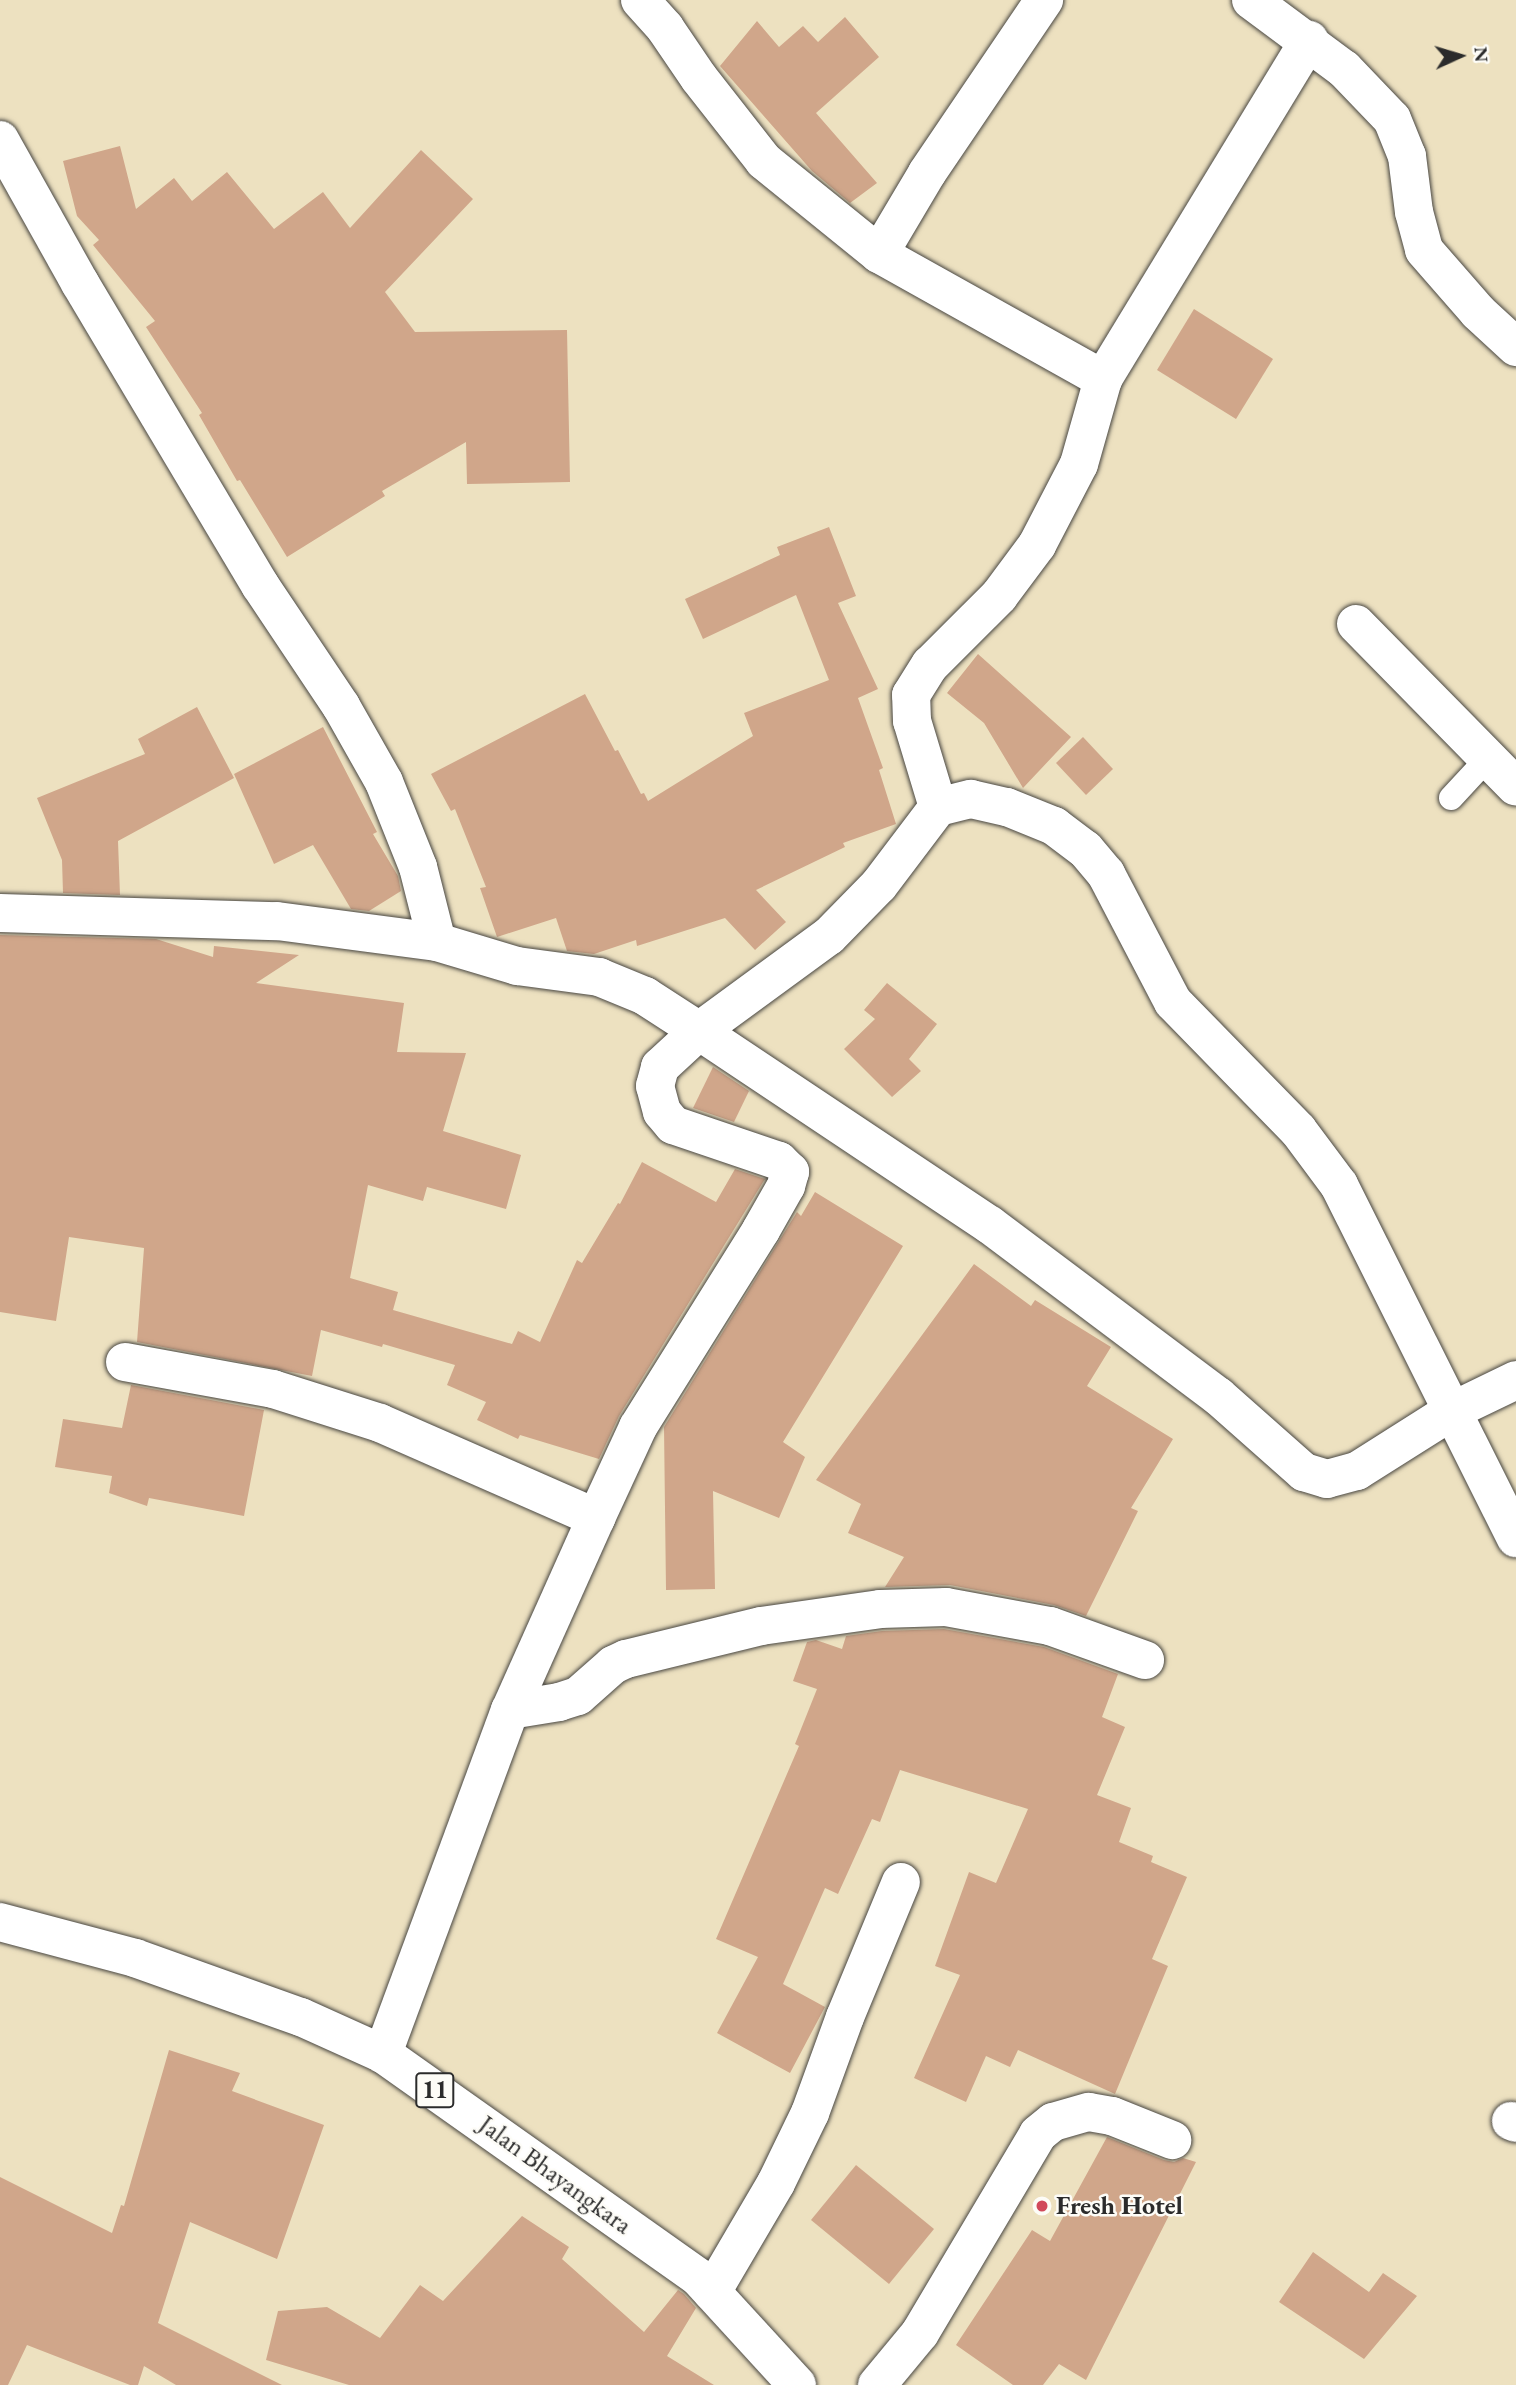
<!DOCTYPE html>
<style>
body{margin:0}
#map{position:relative;width:1516px;height:2385px;overflow:hidden;background:#ede1c0;font-family:"EB Garamond",serif}
div>[style]{position:absolute}
.building>*{inset:0;background:#d0a68a}
.roads{filter:drop-shadow(0 0 2px #484641) drop-shadow(0 0 2px #484641)}
.lane>*{height:24px;margin:-12px;padding:0 12px;transform-origin:12px;border-radius:12px;background:#fff}
.street>*{height:38px;margin:-19px;padding:0 19px;transform-origin:19px;border-radius:19px;background:#fff}
.highway>*{height:38px;margin:-19px;padding:0 19px;transform-origin:19px;border-radius:19px;background:#fff}
.dots>*{width:19px;height:19px;translate:-50% -50%;box-sizing:border-box;border:4px solid #fdfcf7;border-radius:50%}
span{translate:-50% -50%;white-space:nowrap;text-align:center;line-height:1.15;-webkit-text-stroke:5px #fdfcf7;paint-order:stroke}
.shield-label span{padding:2px 5px;background:#fdfcf7;border:2px solid;border-radius:5px;-webkit-text-stroke-width:0}
.shield-label{font-size:24px;color:#2b2b2b;font-weight:700}
.street-label{font-size:26px;color:#2b2b2b}
.poi-label{font-size:26px;color:#2b2b2b;font-weight:700}
.left{translate:0 -50%;text-align:left}
.north{position:absolute;left:1425px;top:21px;width:70px;height:70px;-webkit-text-stroke:5px #fdfcf7;paint-order:stroke;rotate:86deg;font-size:19px;font-weight:700;line-height:28px;text-align:center;color:#2b2b2b}
.north::after{content:'';display:block;margin:auto;width:24px;height:32px;background:#2b2b2b;clip-path:polygon(50% 0,100% 100%,50% 72%,0 100%)}
</style>
<div id="map">
<div class="building">
<div style="clip-path:polygon(845px 17px,879px 57px,816px 113px,877px 183px,850px 203px,812px 171px,720px 66px,757px 21px,779px 47px,803px 26px,818px 42px)"></div>
<div style="clip-path:polygon(120px 146px,136px 209px,174px 178px,192px 201px,227px 172px,274px 229px,323px 192px,350px 228px,421px 150px,473px 199px,385px 292px,415px 332px,567px 330px,570px 482px,467px 484px,466px 442px,382px 491px,385px 496px,287px 557px,240px 480px,237px 481px,199px 415px,202px 413px,146px 327px,155px 321px,93px 245px,99px 240px,77px 216px,63px 161px)"></div>
<div style="clip-path:polygon(1194px 309px,1273px 359px,1236px 419px,1157px 370px)"></div>
<div style="clip-path:polygon(829px 527px,856px 596px,838px 603px,878px 689px,858px 698px,883px 768px,879px 770px,896px 824px,843px 843px,845px 847px,756px 890px,786px 922px,755px 950px,725px 918px,637px 946px,636px 940px,594px 954px,567px 951px,556px 918px,497px 937px,480px 888px,486px 887px,455px 809px,451px 811px,431px 774px,585px 694px,615px 751px,618px 750px,641px 794px,644px 793px,648px 801px,753px 736px,744px 713px,829px 680px,796px 595px,703px 639px,685px 599px,780px 555px,777px 547px)"></div>
<div style="clip-path:polygon(978px 654px,1071px 737px,1023px 788px,984px 723px,947px 693px)"></div>
<div style="clip-path:polygon(197px 707px,234px 778px,118px 841px,120px 895px,63px 893px,62px 860px,37px 798px,145px 754px,138px 739px)"></div>
<div style="clip-path:polygon(323px 727px,377px 832px,373px 834px,398px 876px,401px 891px,369px 911px,351px 909px,313px 845px,274px 864px,234px 774px)"></div>
<div style="clip-path:polygon(1083px 737px,1113px 769px,1086px 795px,1056px 763px)"></div>
<div style="clip-path:polygon(0 935px,156px 939px,213px 957px,214px 946px,299px 955px,256px 983px,404px 1003px,397px 1052px,466px 1053px,443px 1131px,521px 1155px,506px 1209px,427px 1187px,423px 1201px,368px 1185px,350px 1278px,398px 1292px,393px 1310px,512px 1344px,518px 1331px,540px 1342px,577px 1260px,582px 1263px,618px 1203px,620px 1204px,642px 1162px,716px 1202px,735px 1169px,765px 1179px,619px 1416px,599px 1459px,520px 1435px,518px 1439px,477px 1420px,486px 1402px,447px 1385px,455px 1365px,383px 1344px,382px 1347px,321px 1330px,312px 1376px,137px 1342px,144px 1248px,69px 1237px,56px 1321px,0 1312px)"></div>
<div style="clip-path:polygon(887px 983px,937px 1024px,909px 1059px,921px 1071px,892px 1097px,844px 1049px,875px 1019px,864px 1010px)"></div>
<div style="clip-path:polygon(713px 1067px,749px 1091px,734px 1122px,693px 1108px)"></div>
<div style="clip-path:polygon(815px 1192px,903px 1246px,783px 1442px,805px 1457px,779px 1518px,713px 1491px,715px 1589px,666px 1590px,664px 1427px,797px 1212px,801px 1216px)"></div>
<div style="clip-path:polygon(974px 1264px,1031px 1306px,1035px 1300px,1111px 1347px,1087px 1386px,1173px 1439px,1131px 1508px,1138px 1511px,1086px 1616px,1054px 1605px,950px 1585px,885px 1587px,904px 1557px,848px 1533px,861px 1504px,816px 1480px)"></div>
<div style="clip-path:polygon(131px 1385px,264px 1410px,244px 1516px,149px 1498px,147px 1506px,109px 1493px,112px 1476px,55px 1467px,63px 1419px,122px 1428px)"></div>
<div style="clip-path:polygon(944px 1629px,1044px 1647px,1118px 1674px,1102px 1717px,1125px 1727px,1097px 1795px,1131px 1808px,1119px 1842px,1153px 1856px,1151px 1862px,1187px 1877px,1152px 1959px,1168px 1966px,1115px 2094px,1018px 2050px,1010px 2067px,986px 2056px,966px 2102px,914px 2078px,960px 1975px,935px 1966px,969px 1872px,996px 1883px,1028px 1809px,900px 1770px,880px 1822px,872px 1819px,838px 1894px,825px 1888px,783px 1984px,825px 2007px,790px 2073px,717px 2033px,758px 1957px,716px 1939px,799px 1746px,795px 1744px,817px 1689px,793px 1681px,807px 1642px,816px 1640px,842px 1649px,846px 1636px,882px 1631px)"></div>
<div style="clip-path:polygon(169px 2050px,240px 2073px,232px 2091px,324px 2125px,277px 2259px,190px 2222px,158px 2323px,282px 2385px,176px 2385px,144px 2366px,138px 2385px,130px 2385px,27px 2345px,8px 2385px,0 2385px,0 2177px,112px 2233px,121px 2205px,124px 2206px)"></div>
<div style="clip-path:polygon(1107px 2137px,1164px 2160px,1174px 2162px,1183px 2158px,1196px 2162px,1086px 2380px,1059px 2364px,1043px 2385px,1013px 2385px,956px 2345px,1032px 2230px,1050px 2241px)"></div>
<div style="clip-path:polygon(856px 2165px,934px 2229px,889px 2284px,811px 2220px)"></div>
<div style="clip-path:polygon(522px 2216px,569px 2247px,562px 2259px,644px 2332px,678px 2290px,684px 2294px,696px 2308px,667px 2356px,714px 2385px,349px 2385px,266px 2360px,278px 2311px,327px 2307px,380px 2338px,420px 2285px,443px 2301px)"></div>
<div style="clip-path:polygon(1313px 2252px,1369px 2292px,1383px 2273px,1417px 2296px,1364px 2359px,1279px 2302px)"></div>
</div>
<div class="roads">
<div class="lane">
<div style="left:1451px;top:798px;width:53px;rotate:-47.3deg"></div>
</div>
<div class="street">
<div style="left:640px;top:0;width:38px;rotate:48deg"></div>
<div style="left:665px;top:28px;width:60px;rotate:55.8deg"></div>
<div style="left:699px;top:78px;width:105px;rotate:51.9deg"></div>
<div style="left:764px;top:161px;width:148px;rotate:39deg"></div>
<div style="left:879px;top:254px;width:257px;rotate:29.2deg"></div>
<div style="left:1251px;top:0;width:116px;rotate:36.6deg"></div>
<div style="left:1344px;top:69px;width:69px;rotate:46.2deg"></div>
<div style="left:1392px;top:119px;width:40px;rotate:68deg"></div>
<div style="left:1407px;top:156px;width:56px;rotate:82.9deg"></div>
<div style="left:1414px;top:212px;width:39px;rotate:75deg"></div>
<div style="left:1424px;top:250px;width:82px;rotate:48.9deg"></div>
<div style="left:1478px;top:312px;width:52px;rotate:42.6deg"></div>
<div style="left:0;top:140px;width:164px;rotate:60.8deg"></div>
<div style="left:80px;top:283px;width:352px;rotate:59.2deg"></div>
<div style="left:260px;top:585px;width:146px;rotate:56.2deg"></div>
<div style="left:341px;top:706px;width:87px;rotate:60.5deg"></div>
<div style="left:384px;top:782px;width:92px;rotate:68.2deg"></div>
<div style="left:418px;top:867px;width:77px;rotate:75.8deg"></div>
<div style="left:879px;top:254px;width:94px;rotate:-59.3deg"></div>
<div style="left:927px;top:173px;width:209px;rotate:-55.9deg"></div>
<div style="left:1356px;top:624px;width:228px;rotate:45.5deg"></div>
<div style="left:938px;top:807px;width:90px;rotate:-106.8deg"></div>
<div style="left:912px;top:721px;width:26px;rotate:-92deg"></div>
<div style="left:911px;top:695px;width:36px;rotate:-58deg"></div>
<div style="left:930px;top:665px;width:98px;rotate:-45deg"></div>
<div style="left:999px;top:596px;width:64px;rotate:-53.3deg"></div>
<div style="left:1037px;top:545px;width:91px;rotate:-62.6deg"></div>
<div style="left:1079px;top:464px;width:88px;rotate:-74.2deg"></div>
<div style="left:1103px;top:379px;width:397px;rotate:-58.7deg"></div>
<div style="left:0;top:913px;width:277px;rotate:1.7deg"></div>
<div style="left:277px;top:921px;width:161px;rotate:7.5deg"></div>
<div style="left:437px;top:942px;width:84px;rotate:16.7deg"></div>
<div style="left:517px;top:966px;width:83px;rotate:7.6deg"></div>
<div style="left:599px;top:977px;width:50px;rotate:22.4deg"></div>
<div style="left:645px;top:996px;width:64px;rotate:32.9deg"></div>
<div style="left:699px;top:1031px;width:161px;rotate:-36.2deg"></div>
<div style="left:829px;top:936px;width:71px;rotate:-45.6deg"></div>
<div style="left:879px;top:885px;width:98px;rotate:-52.9deg"></div>
<div style="left:938px;top:807px;width:34px;rotate:-14deg"></div>
<div style="left:971px;top:799px;width:37px;rotate:13deg"></div>
<div style="left:1007px;top:807px;width:51px;rotate:22deg"></div>
<div style="left:1054px;top:826px;width:39px;rotate:37deg"></div>
<div style="left:1085px;top:849px;width:33px;rotate:50deg"></div>
<div style="left:1106px;top:874px;width:144px;rotate:62.4deg"></div>
<div style="left:1173px;top:1002px;width:179px;rotate:45.7deg"></div>
<div style="left:1298px;top:1130px;width:69px;rotate:53.3deg"></div>
<div style="left:1339px;top:1185px;width:395px;rotate:63.4deg"></div>
<div style="left:125px;top:1362px;width:150px;rotate:10.3deg"></div>
<div style="left:273px;top:1389px;width:112px;rotate:17.6deg"></div>
<div style="left:380px;top:1423px;width:236px;rotate:23.7deg"></div>
<div style="left:596px;top:1518px;width:210px;rotate:114.1deg"></div>
<div style="left:510px;top:1710px;width:367px;rotate:110.3deg"></div>
<div style="left:596px;top:1518px;width:100px;rotate:-65.2deg"></div>
<div style="left:638px;top:1427px;width:232px;rotate:-58deg"></div>
<div style="left:761px;top:1230px;width:51px;rotate:-60.4deg"></div>
<div style="left:786px;top:1186px;width:15px;rotate:-74deg"></div>
<div style="left:790px;top:1172px;width:16px;rotate:-135deg"></div>
<div style="left:779px;top:1161px;width:112px;rotate:-161.2deg"></div>
<div style="left:673px;top:1125px;width:17px;rotate:-130deg"></div>
<div style="left:662px;top:1112px;width:27px;rotate:-105deg"></div>
<div style="left:655px;top:1086px;width:20px;rotate:-75deg"></div>
<div style="left:660px;top:1067px;width:53px;rotate:-42.7deg"></div>
<div style="left:699px;top:1031px;width:350px;rotate:33.7deg"></div>
<div style="left:990px;top:1225px;width:285px;rotate:36.9deg"></div>
<div style="left:1218px;top:1396px;width:115px;rotate:41.5deg"></div>
<div style="left:1304px;top:1472px;width:24px;rotate:17deg"></div>
<div style="left:1327px;top:1479px;width:31px;rotate:-15deg"></div>
<div style="left:1357px;top:1471px;width:112px;rotate:-32.3deg"></div>
<div style="left:1452px;top:1411px;width:71px;rotate:-25.8deg"></div>
<div style="left:510px;top:1710px;width:50px;rotate:-9.3deg"></div>
<div style="left:559px;top:1702px;width:20px;rotate:-18deg"></div>
<div style="left:578px;top:1696px;width:47px;rotate:-41.5deg"></div>
<div style="left:613px;top:1665px;width:14px;rotate:-25deg"></div>
<div style="left:626px;top:1659px;width:139px;rotate:-13.7deg"></div>
<div style="left:761px;top:1626px;width:120px;rotate:-8.1deg"></div>
<div style="left:880px;top:1609px;width:66px;rotate:-1.7deg"></div>
<div style="left:946px;top:1607px;width:106px;rotate:10.4deg"></div>
<div style="left:1050px;top:1626px;width:101px;rotate:19.7deg"></div>
<div style="left:1511px;top:2121px;width:5px;rotate:22deg"></div>
<div style="left:712px;top:2292px;width:126px;rotate:-59.6deg"></div>
<div style="left:776px;top:2183px;width:78px;rotate:-64.1deg"></div>
<div style="left:810px;top:2113px;width:102px;rotate:-70deg"></div>
<div style="left:845px;top:2017px;width:146px;rotate:-67.5deg"></div>
<div style="left:877px;top:2385px;width:67px;rotate:-50.4deg"></div>
<div style="left:920px;top:2333px;width:231px;rotate:-59.3deg"></div>
<div style="left:1038px;top:2134px;width:19px;rotate:-39deg"></div>
<div style="left:1053px;top:2122px;width:37px;rotate:-16deg"></div>
<div style="left:1089px;top:2112px;width:23px;rotate:10deg"></div>
<div style="left:1112px;top:2116px;width:65px;rotate:21.8deg"></div>
</div>
<div class="highway">
<div style="left:0;top:1922px;width:140px;rotate:14.9deg"></div>
<div style="left:135px;top:1958px;width:176px;rotate:19.6deg"></div>
<div style="left:301px;top:2017px;width:90px;rotate:24.3deg"></div>
<div style="left:383px;top:2054px;width:387px;rotate:35.3deg"></div>
<div style="left:699px;top:2278px;width:145px;rotate:47.5deg"></div>
</div>
</div>
<div class="dots">
<div style="left:1042px;top:2206px;background:#d1495b"></div>
</div>
<div class="shield-label">
<span style="left:435px;top:2090px">11</span>
</div>
<div class="street-label">
<span style="left:555px;top:2175px;rotate:36deg">Jalan Bhayangkara</span>
</div>
<div class="poi-label">
<span class="left" style="left:1056px;top:2206px">Fresh Hotel</span>
</div>
<div class="north">N</div>
</div>
